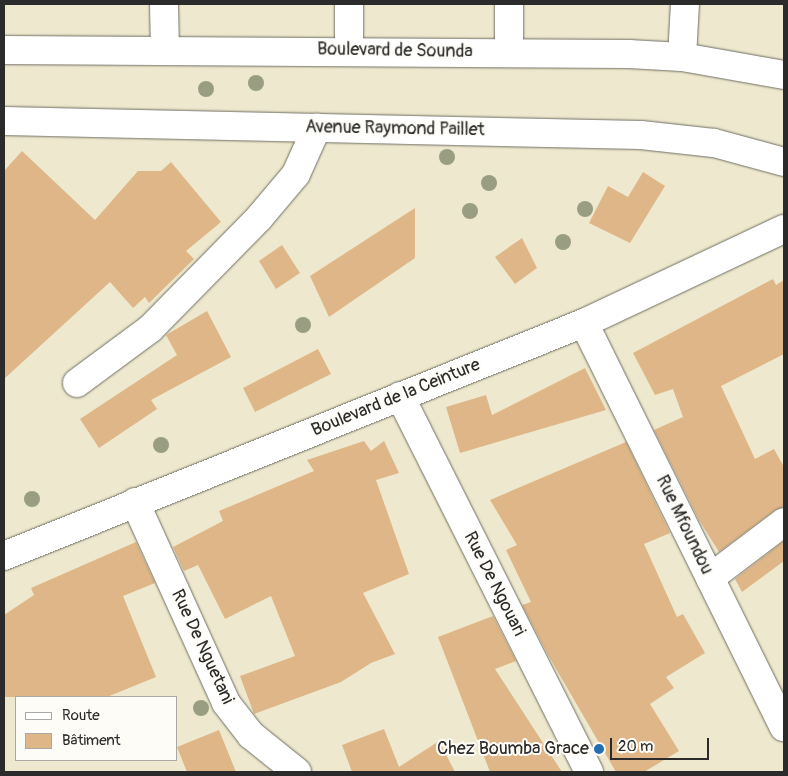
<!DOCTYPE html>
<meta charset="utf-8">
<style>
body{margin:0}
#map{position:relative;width:788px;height:776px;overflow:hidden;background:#eee9ce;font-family:Pangolin,sans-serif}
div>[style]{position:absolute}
.building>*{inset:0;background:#dfb688}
.roads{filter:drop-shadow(0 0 1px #6f6e64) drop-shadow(0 0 1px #6f6e64)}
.minor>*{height:28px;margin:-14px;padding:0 14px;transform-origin:14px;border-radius:14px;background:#fff}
.tertiary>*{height:28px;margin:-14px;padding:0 14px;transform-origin:14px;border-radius:14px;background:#fff}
.secondary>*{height:28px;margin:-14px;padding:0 14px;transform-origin:14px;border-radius:14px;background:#fff}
.trees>*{width:16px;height:16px;margin:-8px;border-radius:50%;background:#999d82}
.dots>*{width:14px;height:14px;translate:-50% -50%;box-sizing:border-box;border:2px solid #fdfcf7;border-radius:50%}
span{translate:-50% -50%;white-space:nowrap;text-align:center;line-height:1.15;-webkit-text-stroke:4px #fdfcf7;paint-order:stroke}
.street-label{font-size:18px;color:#2b2b2b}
.poi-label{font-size:18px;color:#2b2b2b}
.right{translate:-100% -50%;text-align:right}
.frame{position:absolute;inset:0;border:5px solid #2b2b2b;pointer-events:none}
.legend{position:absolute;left:15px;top:696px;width:162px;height:65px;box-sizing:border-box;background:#fdfcf7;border:1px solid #a9a8a5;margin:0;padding:6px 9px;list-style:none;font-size:15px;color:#2b2b2b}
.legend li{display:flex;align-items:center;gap:10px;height:25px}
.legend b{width:25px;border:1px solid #a9a8a5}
.scale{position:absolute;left:610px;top:738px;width:99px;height:22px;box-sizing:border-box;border:2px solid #2b2b2b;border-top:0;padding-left:6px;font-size:15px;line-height:18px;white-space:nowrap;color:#2b2b2b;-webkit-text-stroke:4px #fdfcf7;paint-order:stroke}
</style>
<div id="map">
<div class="building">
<div style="clip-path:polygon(22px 151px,95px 220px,138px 171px,161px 171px,171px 162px,221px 222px,186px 251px,194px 259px,149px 303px,145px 297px,133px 308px,110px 282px,4px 379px,4px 171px)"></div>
<div style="clip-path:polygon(643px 172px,665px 186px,630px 243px,589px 223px,608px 186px,628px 197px)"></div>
<div style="clip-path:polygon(415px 208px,415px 258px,329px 317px,310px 276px)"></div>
<div style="clip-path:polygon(522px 238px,537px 268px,515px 284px,495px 257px)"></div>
<div style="clip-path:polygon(282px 245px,300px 273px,276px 289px,259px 261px)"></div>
<div style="clip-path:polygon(773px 279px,776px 285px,784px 280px,784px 354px,721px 386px,755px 459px,774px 449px,784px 467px,784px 507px,775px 510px,719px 552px,699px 520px,654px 430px,683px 417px,673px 389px,655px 395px,633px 353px)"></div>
<div style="clip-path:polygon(207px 311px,231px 357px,151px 400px,157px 409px,99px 448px,80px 419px,177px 355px,166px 335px)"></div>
<div style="clip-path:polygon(318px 349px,331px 374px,255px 412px,243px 388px)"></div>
<div style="clip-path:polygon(585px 368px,606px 410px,460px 453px,446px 407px,486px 395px,492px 415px)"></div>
<div style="clip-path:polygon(364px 441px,371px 451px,384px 441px,399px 473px,376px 480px,409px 574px,363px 593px,395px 654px,371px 663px,341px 682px,254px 714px,240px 676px,295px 656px,271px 596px,225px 619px,198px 565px,184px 571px,173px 547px,223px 521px,219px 511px,314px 471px,307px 460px)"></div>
<div style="clip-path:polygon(626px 442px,670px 533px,644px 544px,677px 617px,683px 614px,705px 653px,666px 677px,674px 688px,650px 704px,679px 751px,644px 772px,616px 772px,548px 655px,522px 605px,531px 602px,506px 550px,517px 545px,490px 500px)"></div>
<div style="clip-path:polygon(784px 541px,784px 561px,742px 592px,735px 579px)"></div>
<div style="clip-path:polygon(136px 542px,155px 583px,123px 596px,156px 677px,107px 697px,4px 697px,4px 615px,34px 595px,31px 588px)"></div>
<div style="clip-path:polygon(493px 616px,516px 661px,495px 669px,562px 772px,490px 772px,438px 637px)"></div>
<div style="clip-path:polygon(384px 729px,399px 767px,439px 741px,455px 772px,352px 772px,342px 745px)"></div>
<div style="clip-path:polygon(219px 730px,236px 772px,187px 772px,177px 747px)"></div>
</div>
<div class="roads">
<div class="minor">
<div style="left:164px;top:4px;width:47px;rotate:88.8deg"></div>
<div style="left:349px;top:4px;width:45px;rotate:90deg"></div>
<div style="left:509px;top:4px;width:49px;rotate:90deg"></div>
<div style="left:682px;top:57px;width:53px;rotate:-86.8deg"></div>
<div style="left:584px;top:323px;width:451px;rotate:63.7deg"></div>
<div style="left:77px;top:383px;width:91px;rotate:-36.5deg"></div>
<div style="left:150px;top:329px;width:156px;rotate:-45.5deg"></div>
<div style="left:259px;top:218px;width:57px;rotate:-49.9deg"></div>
<div style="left:296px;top:174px;width:51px;rotate:-65.9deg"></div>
<div style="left:400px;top:396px;width:421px;rotate:63.3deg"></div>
<div style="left:135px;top:502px;width:221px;rotate:65.6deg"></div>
<div style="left:226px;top:703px;width:41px;rotate:52deg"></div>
<div style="left:251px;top:735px;width:59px;rotate:38.8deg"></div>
<div style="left:710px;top:578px;width:93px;rotate:-37.1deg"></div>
</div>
<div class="tertiary">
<div style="left:4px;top:556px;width:625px;rotate:-21.89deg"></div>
<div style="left:584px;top:323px;width:221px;rotate:-25.2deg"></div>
</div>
<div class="secondary">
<div style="left:4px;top:50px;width:625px;rotate:0.37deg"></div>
<div style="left:629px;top:54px;width:53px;rotate:3.2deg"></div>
<div style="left:682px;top:57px;width:104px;rotate:10deg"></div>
<div style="left:4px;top:121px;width:637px;rotate:1.26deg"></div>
<div style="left:641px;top:135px;width:73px;rotate:6.3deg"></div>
<div style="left:714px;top:143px;width:73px;rotate:15.2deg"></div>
</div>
</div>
<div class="trees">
<div style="left:256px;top:83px"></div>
<div style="left:206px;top:89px"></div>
<div style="left:447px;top:157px"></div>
<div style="left:489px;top:183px"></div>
<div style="left:585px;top:209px"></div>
<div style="left:470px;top:211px"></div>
<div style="left:563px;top:242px"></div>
<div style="left:303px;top:325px"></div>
<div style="left:161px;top:445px"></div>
<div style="left:32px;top:499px"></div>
<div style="left:201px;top:708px"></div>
</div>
<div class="dots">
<div style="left:599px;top:749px;background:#1f6fb2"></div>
</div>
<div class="street-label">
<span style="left:395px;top:51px;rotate:1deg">Boulevard de Sounda</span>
<span style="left:395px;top:129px;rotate:1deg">Avenue Raymond Paillet</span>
<span style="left:396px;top:398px;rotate:-22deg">Boulevard de la Ceinture</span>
<span style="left:684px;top:525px;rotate:64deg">Rue Mfoundou</span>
<span style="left:494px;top:584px;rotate:63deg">Rue De Ngouari</span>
<span style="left:202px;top:647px;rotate:65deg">Rue De Nguetani</span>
</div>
<div class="poi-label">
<span class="right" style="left:589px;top:749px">Chez Boumba Grace</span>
</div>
<div class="frame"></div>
<ul class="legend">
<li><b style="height:6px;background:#fff"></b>Route</li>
<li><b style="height:14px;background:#dfb688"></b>Bâtiment</li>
</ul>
<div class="scale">20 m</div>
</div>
